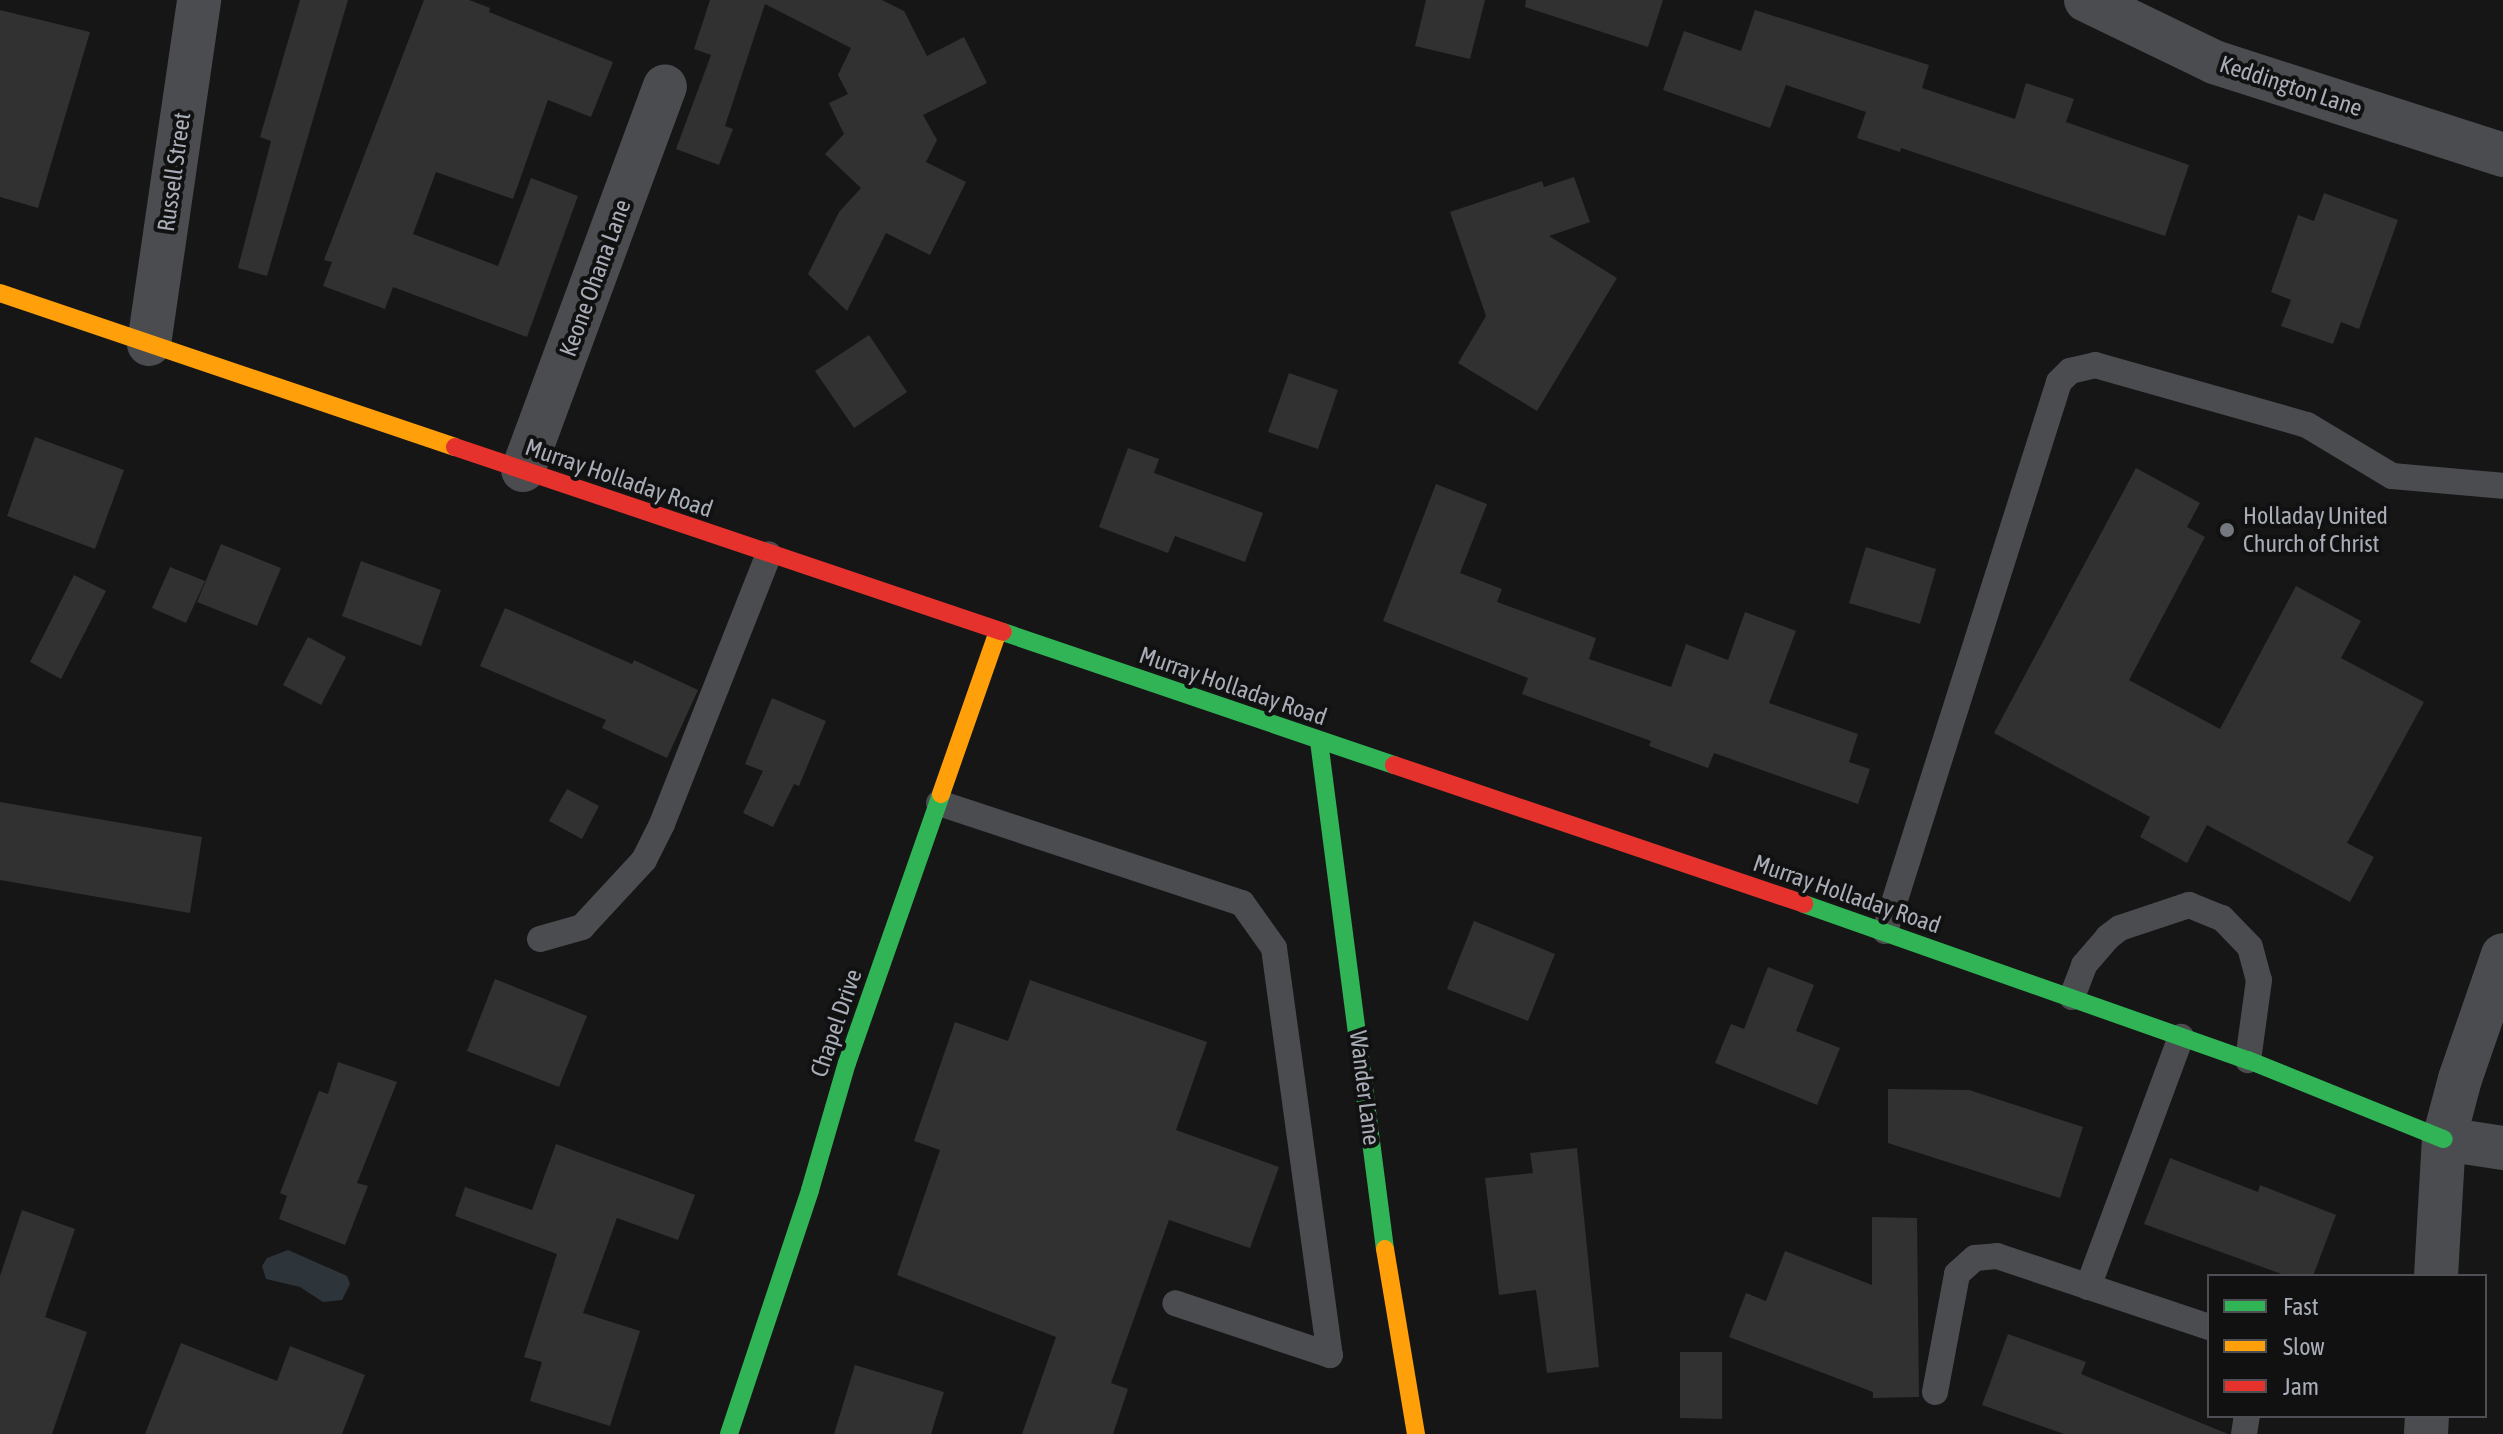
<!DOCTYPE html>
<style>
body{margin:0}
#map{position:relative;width:2503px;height:1434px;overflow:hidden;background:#161617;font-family:"Asap Condensed",sans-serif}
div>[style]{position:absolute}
.water>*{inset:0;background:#2d343a}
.building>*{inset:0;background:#313132}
.lane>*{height:26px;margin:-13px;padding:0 13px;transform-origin:13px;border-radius:13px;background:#4b4c4f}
.street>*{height:44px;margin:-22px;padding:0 22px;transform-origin:22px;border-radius:22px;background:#4b4c4f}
.fast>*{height:18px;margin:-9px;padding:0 9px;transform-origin:9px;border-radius:9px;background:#30b455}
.slow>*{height:18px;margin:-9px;padding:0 9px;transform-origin:9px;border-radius:9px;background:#ff9f0a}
.jam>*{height:18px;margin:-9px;padding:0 9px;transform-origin:9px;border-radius:9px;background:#e5322d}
.dots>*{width:22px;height:22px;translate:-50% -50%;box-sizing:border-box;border:4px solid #111112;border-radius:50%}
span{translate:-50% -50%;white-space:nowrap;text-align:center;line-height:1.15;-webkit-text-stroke:8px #111112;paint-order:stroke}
.street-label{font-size:24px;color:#a8adb7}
.poi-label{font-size:24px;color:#a8adb7}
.left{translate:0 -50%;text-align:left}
.legend{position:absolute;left:2207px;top:1274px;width:280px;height:144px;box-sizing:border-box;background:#111112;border:2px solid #4d4f54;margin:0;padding:10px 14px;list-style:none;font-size:24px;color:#a8adb7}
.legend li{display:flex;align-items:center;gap:16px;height:40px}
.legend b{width:40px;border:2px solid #4d4f54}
</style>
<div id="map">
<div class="water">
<div style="clip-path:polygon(288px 1250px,347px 1276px,350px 1284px,342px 1300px,323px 1302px,300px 1287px,266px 1279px,262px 1266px,267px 1258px)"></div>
</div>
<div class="building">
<div style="clip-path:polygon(300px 0,348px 0,267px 276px,238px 268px,271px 141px,260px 137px)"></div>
<div style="clip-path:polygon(424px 0,469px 0,490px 8px,489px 12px,613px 62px,591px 117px,548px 100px,513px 199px,436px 172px,413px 234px,498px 266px,531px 178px,578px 196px,527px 337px,393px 287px,385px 309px,323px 286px,332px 262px,324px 260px)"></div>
<div style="clip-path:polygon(710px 0,882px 0,904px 11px,927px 56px,964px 37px,987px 83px,923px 115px,937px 140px,926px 162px,966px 182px,930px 255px,886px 233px,847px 311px,808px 274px,839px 212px,861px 188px,825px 154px,844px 134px,829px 103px,848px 94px,838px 75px,851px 48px,765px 4px,725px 126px,733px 129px,719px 165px,676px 149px,711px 55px,694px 49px)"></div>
<div style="clip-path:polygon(1426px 0,1485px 0,1470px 59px,1415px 46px)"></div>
<div style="clip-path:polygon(1526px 0,1663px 0,1648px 47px,1525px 7px)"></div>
<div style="clip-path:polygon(0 10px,90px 32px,38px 208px,0 197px)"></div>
<div style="clip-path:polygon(1755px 10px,1929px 65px,1922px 88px,2015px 119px,2026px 83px,2074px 99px,2066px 122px,2189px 165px,2165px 236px,1901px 148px,1900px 152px,1857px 138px,1866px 112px,1786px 85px,1770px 128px,1663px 90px,1684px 31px,1741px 51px)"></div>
<div style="clip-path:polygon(1574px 177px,1590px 222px,1549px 236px,1617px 278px,1537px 411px,1458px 363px,1486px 316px,1450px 212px,1542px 181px,1544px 187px)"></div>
<div style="clip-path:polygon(2324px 193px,2398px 220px,2359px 329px,2341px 322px,2333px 344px,2281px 326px,2291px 300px,2271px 292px,2298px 215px,2314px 221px)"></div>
<div style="clip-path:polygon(869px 335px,907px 392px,854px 428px,815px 371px)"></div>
<div style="clip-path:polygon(1289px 373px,1338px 390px,1318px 449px,1268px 432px)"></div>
<div style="clip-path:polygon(35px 437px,124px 470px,95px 549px,7px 516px)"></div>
<div style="clip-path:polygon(1128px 448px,1159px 459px,1154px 473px,1263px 513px,1245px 562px,1175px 536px,1168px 553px,1099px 527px)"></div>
<div style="clip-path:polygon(2136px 468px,2200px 503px,2187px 527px,2205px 537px,2129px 680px,2220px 729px,2296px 586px,2361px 621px,2341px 658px,2424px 702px,2347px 843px,2374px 857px,2350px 902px,2207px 825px,2187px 863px,2140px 837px,2150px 817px,1994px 733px)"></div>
<div style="clip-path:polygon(1436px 484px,1487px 504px,1460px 573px,1502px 589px,1497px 602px,1596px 638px,1589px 659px,1671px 687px,1686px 644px,1728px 660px,1745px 612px,1796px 631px,1769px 703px,1858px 734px,1849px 762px,1870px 769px,1858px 804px,1714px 753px,1708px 768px,1649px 746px,1651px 741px,1522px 694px,1528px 678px,1383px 621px)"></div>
<div style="clip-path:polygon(221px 544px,281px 568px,257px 626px,197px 602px)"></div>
<div style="clip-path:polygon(1866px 547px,1936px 569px,1920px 624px,1849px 603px)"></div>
<div style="clip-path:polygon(361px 561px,441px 590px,421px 646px,342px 616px)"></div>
<div style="clip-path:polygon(170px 567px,205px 581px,186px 623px,152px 608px)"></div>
<div style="clip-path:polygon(74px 575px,106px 591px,61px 679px,30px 662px)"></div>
<div style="clip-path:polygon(505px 608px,632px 664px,634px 660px,698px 690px,667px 758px,602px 728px,606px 720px,480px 666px)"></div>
<div style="clip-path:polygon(308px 637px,346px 657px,321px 705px,283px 685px)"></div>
<div style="clip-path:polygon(772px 698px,826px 721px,799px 786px,794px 784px,773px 827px,743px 813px,763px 771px,745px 764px)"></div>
<div style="clip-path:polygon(567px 789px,599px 806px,582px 839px,549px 821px)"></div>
<div style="clip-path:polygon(0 802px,202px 837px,190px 913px,0 880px)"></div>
<div style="clip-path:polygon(1474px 921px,1555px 954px,1528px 1021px,1447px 989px)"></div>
<div style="clip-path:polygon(1768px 967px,1814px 985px,1796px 1031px,1840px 1048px,1817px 1105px,1715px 1063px,1731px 1024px,1744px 1029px)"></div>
<div style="clip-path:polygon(495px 979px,587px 1016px,559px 1087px,467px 1051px)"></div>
<div style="clip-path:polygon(1030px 980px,1207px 1042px,1176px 1130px,1279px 1167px,1250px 1248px,1169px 1220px,1111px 1383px,1128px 1389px,1113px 1434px,1022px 1434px,1056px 1337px,897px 1275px,940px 1150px,914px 1141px,955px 1022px,1008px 1041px)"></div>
<div style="clip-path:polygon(338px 1062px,397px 1082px,357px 1183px,368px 1186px,345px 1245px,279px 1219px,287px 1196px,280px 1193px,319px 1091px,328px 1094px)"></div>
<div style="clip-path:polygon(1888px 1089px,1969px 1090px,2083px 1127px,2060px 1198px,1888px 1143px)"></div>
<div style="clip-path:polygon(556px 1144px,695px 1195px,678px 1240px,617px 1218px,583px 1313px,640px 1331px,610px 1426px,530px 1401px,542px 1362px,524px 1357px,557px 1254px,455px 1216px,465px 1187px,532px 1210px)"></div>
<div style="clip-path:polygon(1577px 1148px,1599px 1367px,1547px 1373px,1536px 1290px,1499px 1295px,1485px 1178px,1533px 1173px,1530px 1153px)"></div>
<div style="clip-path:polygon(2170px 1158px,2258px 1192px,2260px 1185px,2336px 1215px,2313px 1276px,2287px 1276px,2144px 1224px)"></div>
<div style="clip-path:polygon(22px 1210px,75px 1229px,45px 1317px,87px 1332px,52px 1434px,0 1434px,0 1276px)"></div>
<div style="clip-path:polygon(1872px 1217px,1917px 1218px,1919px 1397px,1873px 1398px,1873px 1392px,1729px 1337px,1746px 1293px,1766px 1301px,1785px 1251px,1872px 1285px)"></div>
<div style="clip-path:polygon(2008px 1334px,2086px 1362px,2081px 1374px,2228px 1434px,2064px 1434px,1982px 1405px)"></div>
<div style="clip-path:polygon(181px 1343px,277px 1381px,290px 1346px,365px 1375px,342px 1434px,145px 1434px)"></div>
<div style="clip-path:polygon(1680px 1352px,1722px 1352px,1722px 1419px,1680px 1418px)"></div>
<div style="clip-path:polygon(855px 1365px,944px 1392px,931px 1434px,834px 1434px)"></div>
</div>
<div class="lane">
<div style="left:939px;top:803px;width:319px;rotate:18.3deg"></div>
<div style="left:1242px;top:903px;width:55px;rotate:54.6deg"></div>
<div style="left:1274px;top:948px;width:411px;rotate:82.2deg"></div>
<div style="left:1330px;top:1355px;width:163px;rotate:-161.5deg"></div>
<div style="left:1885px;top:931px;width:576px;rotate:-72.41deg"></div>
<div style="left:2059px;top:382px;width:16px;rotate:-45deg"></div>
<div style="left:2070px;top:371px;width:26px;rotate:-13deg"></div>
<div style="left:2095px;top:365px;width:220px;rotate:15.8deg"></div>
<div style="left:2307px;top:425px;width:99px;rotate:31deg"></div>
<div style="left:2392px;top:476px;width:111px;rotate:5.1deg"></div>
<div style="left:540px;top:939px;width:44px;rotate:-15.9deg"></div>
<div style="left:582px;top:927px;width:91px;rotate:-47.2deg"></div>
<div style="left:644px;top:860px;width:40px;rotate:-63.4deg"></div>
<div style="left:662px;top:824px;width:290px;rotate:-68.4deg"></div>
<div style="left:2072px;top:997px;width:34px;rotate:-69deg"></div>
<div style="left:2084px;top:965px;width:37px;rotate:-49deg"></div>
<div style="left:2108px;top:937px;width:15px;rotate:-37deg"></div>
<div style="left:2120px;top:928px;width:73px;rotate:-18.4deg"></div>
<div style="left:2189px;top:905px;width:35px;rotate:22deg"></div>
<div style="left:2222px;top:918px;width:40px;rotate:46deg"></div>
<div style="left:2250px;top:947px;width:34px;rotate:75deg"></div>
<div style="left:2259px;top:980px;width:81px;rotate:97.8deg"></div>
<div style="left:2088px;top:1287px;width:267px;rotate:-69.6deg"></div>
<div style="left:1935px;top:1392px;width:120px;rotate:-79.4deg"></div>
<div style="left:1957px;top:1274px;width:24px;rotate:-42deg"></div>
<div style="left:1975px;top:1258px;width:22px;rotate:-5deg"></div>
<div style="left:1997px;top:1256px;width:224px;rotate:18.5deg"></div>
<div style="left:2244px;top:1434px;width:18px;rotate:-81deg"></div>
</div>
<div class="street">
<div style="left:2086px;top:0;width:142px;rotate:25.8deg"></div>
<div style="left:2214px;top:62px;width:304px;rotate:17.8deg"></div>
<div style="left:149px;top:344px;width:348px;rotate:-81.7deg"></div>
<div style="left:523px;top:470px;width:409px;rotate:-69.7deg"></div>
<div style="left:2444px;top:1139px;width:60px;rotate:8.7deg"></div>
<div style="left:2436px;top:1276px;width:137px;rotate:-86.7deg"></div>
<div style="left:2444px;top:1139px;width:62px;rotate:-75.1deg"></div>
<div style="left:2460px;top:1079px;width:131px;rotate:-70.9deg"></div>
<div style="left:2426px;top:1434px;width:18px;rotate:-87deg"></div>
</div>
<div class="fast">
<div style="left:1003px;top:632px;width:413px;rotate:18.8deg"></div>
<div style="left:1319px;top:741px;width:512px;rotate:82.6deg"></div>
<div style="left:1804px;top:904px;width:471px;rotate:19.4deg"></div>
<div style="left:2248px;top:1060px;width:211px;rotate:22deg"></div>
<div style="left:729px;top:1434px;width:257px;rotate:-71.6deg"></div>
<div style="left:810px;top:1190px;width:132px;rotate:-73.8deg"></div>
<div style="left:847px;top:1063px;width:285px;rotate:-70.7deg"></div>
</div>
<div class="slow">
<div style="left:0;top:293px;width:480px;rotate:18.7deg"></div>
<div style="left:941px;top:794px;width:173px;rotate:-70.7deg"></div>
<div style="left:1385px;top:1249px;width:188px;rotate:80.5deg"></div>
</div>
<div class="jam">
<div style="left:455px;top:447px;width:578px;rotate:18.65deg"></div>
<div style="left:1394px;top:765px;width:433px;rotate:18.7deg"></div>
</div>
<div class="dots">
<div style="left:2227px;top:530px;background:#75787f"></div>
</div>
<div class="street-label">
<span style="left:2291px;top:86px;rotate:18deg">Keddington Lane</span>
<span style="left:174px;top:172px;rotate:-82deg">Russell Street</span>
<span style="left:595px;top:278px;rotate:-70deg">Keone Ohana Lane</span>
<span style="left:619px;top:478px;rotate:19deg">Murray Holladay Road</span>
<span style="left:1233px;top:686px;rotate:19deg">Murray Holladay Road</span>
<span style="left:1847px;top:894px;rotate:19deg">Murray Holladay Road</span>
<span style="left:836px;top:1023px;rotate:-71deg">Chapel Drive</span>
<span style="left:1365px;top:1088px;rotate:83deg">Wander Lane</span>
</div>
<div class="poi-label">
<span class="left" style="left:2243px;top:530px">Holladay United<br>Church of Christ</span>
</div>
<ul class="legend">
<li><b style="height:10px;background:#30b455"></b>Fast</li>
<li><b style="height:10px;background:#ff9f0a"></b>Slow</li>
<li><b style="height:10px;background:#e5322d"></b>Jam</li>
</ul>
</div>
